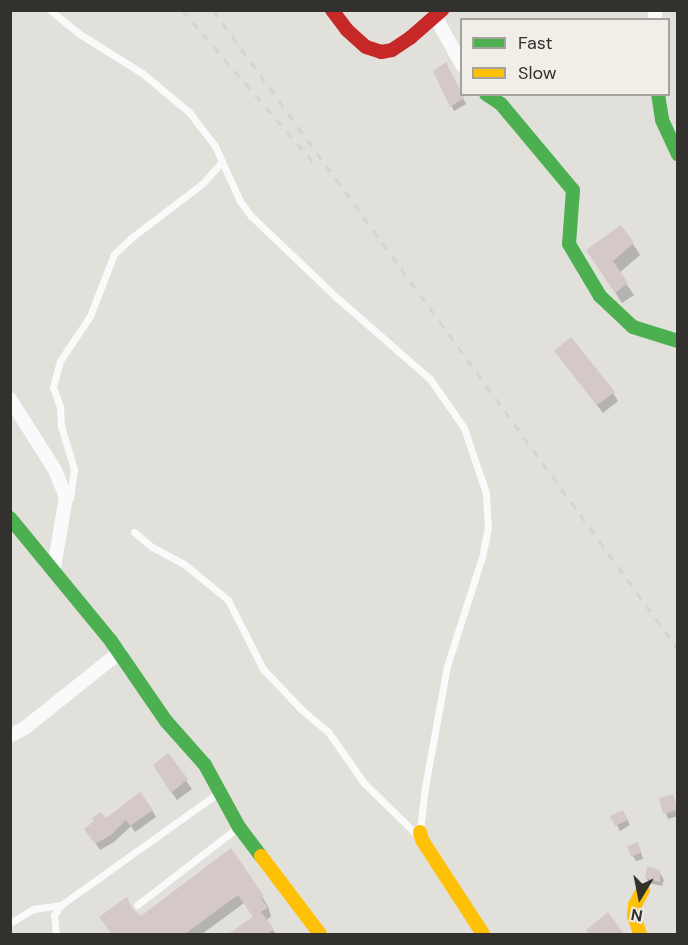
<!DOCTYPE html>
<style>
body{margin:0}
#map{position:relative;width:688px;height:945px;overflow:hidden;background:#e1e0db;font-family:"DM Sans",sans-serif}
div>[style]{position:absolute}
.shadow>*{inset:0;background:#0003}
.building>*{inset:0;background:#d5c9c7}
.lane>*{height:7px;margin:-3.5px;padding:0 3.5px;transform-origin:3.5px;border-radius:3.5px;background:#fafafa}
.street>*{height:14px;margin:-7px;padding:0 7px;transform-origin:7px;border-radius:7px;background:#fafafa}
.fast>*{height:14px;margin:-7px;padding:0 7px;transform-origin:7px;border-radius:7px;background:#4caf50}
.slow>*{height:14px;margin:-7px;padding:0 7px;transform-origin:7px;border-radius:7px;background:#ffc107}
.jam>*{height:14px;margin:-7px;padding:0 7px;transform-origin:7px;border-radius:7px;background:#c62828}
.rail>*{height:3px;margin-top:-1.5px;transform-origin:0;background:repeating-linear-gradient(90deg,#d4d4d2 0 8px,transparent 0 16px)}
span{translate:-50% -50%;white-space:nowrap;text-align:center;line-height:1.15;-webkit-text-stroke:4.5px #f0eee6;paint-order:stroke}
.frame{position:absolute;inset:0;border:12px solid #32312e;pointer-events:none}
.legend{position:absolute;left:460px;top:18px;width:210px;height:78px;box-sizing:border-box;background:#f0eee6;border:2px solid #a4a29c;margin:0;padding:8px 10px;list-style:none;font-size:18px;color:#32312e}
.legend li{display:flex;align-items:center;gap:12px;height:30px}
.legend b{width:30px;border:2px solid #a4a29c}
.north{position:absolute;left:610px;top:867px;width:60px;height:60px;-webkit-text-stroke:4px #f0eee6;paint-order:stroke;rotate:190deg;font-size:16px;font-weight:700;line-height:24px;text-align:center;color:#32312e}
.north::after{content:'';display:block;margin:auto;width:21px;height:27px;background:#32312e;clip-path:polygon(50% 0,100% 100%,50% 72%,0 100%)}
</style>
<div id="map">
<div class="shadow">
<div style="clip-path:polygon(449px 70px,466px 104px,454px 111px,435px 72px)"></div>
<div style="clip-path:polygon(633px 244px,640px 255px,619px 273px,634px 295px,622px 303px,595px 262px)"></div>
<div style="clip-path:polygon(561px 359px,613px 393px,618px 401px,603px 413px)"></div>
<div style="clip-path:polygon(167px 755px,192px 789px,177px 800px,159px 773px)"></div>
<div style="clip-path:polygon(673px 795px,678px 816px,668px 819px,661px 799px)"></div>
<div style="clip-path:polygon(152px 810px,156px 817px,135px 832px,131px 826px,114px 842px,100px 850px,86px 829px,101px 814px,106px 820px)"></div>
<div style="clip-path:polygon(623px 812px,630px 825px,620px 831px,612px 816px)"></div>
<div style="clip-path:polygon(640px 849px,643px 859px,636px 861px,633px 856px)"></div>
<div style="clip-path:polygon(231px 851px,268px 906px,271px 916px,266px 921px,276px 934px,231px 934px,254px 917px,244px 903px,202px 934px,112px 934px,106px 926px,133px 910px,141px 917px)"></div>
<div style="clip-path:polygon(659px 871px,664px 880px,662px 886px,649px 883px,646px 878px)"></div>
</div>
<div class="building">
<div style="clip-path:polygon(446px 62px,464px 98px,450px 107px,433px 71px)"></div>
<div style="clip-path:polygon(621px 225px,634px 243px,613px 261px,628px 283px,615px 293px,586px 250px)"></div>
<div style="clip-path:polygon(571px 337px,615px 392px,597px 405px,554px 351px)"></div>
<div style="clip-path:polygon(168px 753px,188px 779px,171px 793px,153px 765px)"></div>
<div style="clip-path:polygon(140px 792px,153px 810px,130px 826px,126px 820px,111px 835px,95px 844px,84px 829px,94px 821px,92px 818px,101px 812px,106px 818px)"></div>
<div style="clip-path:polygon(673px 794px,678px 810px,663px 814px,659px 798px)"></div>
<div style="clip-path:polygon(623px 810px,628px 820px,615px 826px,610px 816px)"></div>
<div style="clip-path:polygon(638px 842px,641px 853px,631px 857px,627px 846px)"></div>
<div style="clip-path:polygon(231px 848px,264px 896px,261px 899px,268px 907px,261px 912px,274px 929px,267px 934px,228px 934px,253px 917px,238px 895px,185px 934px,112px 934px,99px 917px,127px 897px,132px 908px,141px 916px)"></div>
<div style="clip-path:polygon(647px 866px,660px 870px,660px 882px,645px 878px)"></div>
<div style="clip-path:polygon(608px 912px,624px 934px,590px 934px,586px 930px)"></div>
</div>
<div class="lane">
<div style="left:50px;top:10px;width:36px;rotate:39deg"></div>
<div style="left:78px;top:33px;width:75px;rotate:32deg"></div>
<div style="left:142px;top:73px;width:61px;rotate:39.7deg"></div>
<div style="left:189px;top:112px;width:43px;rotate:52.6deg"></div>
<div style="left:215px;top:146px;width:60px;rotate:65.6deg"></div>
<div style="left:240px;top:201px;width:19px;rotate:54deg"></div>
<div style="left:251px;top:216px;width:117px;rotate:43.6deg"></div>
<div style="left:336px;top:297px;width:125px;rotate:41.1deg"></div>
<div style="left:430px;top:379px;width:60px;rotate:55.2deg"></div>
<div style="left:464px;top:428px;width:69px;rotate:71.3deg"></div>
<div style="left:486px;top:493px;width:34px;rotate:87deg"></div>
<div style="left:488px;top:527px;width:31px;rotate:101deg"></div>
<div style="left:482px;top:557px;width:114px;rotate:107.8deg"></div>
<div style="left:447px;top:666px;width:123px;rotate:100.3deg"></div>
<div style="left:425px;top:787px;width:43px;rotate:96.6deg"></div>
<div style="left:70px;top:498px;width:29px;rotate:-82deg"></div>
<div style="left:74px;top:469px;width:45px;rotate:-106.8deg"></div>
<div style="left:61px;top:426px;width:19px;rotate:-93deg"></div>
<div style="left:60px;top:407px;width:21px;rotate:-109deg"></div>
<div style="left:53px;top:387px;width:27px;rotate:-75deg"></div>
<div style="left:60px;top:361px;width:54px;rotate:-56.3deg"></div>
<div style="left:90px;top:316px;width:66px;rotate:-68.8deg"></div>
<div style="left:114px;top:254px;width:23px;rotate:-43deg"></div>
<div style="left:131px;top:238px;width:89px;rotate:-37.3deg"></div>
<div style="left:202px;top:184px;width:30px;rotate:-48deg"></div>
<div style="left:134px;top:532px;width:23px;rotate:40deg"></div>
<div style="left:152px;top:547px;width:36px;rotate:28deg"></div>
<div style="left:184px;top:564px;width:57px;rotate:39.3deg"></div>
<div style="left:228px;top:600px;width:77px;rotate:63.1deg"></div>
<div style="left:263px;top:669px;width:57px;rotate:46.4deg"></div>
<div style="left:302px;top:710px;width:35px;rotate:40deg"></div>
<div style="left:329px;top:733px;width:61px;rotate:55deg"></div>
<div style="left:364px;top:783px;width:73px;rotate:44.4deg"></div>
<div style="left:137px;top:905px;width:126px;rotate:-37.6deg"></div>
<div style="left:10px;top:923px;width:27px;rotate:-31deg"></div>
<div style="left:33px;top:909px;width:28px;rotate:-8deg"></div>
<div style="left:56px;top:934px;width:19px;rotate:-96deg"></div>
<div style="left:54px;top:915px;width:12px;rotate:-55deg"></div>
<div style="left:61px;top:905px;width:193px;rotate:-35.5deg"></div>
</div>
<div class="street">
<div style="left:655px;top:10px;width:10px;rotate:90deg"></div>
<div style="left:435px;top:16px;width:56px;rotate:61.1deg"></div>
<div style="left:10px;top:399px;width:84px;rotate:57.6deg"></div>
<div style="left:55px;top:470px;width:29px;rotate:68deg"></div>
<div style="left:66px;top:497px;width:72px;rotate:99.6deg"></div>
<div style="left:10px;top:736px;width:18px;rotate:-29deg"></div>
<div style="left:26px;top:727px;width:120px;rotate:-38.6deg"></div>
</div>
<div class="fast">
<div style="left:486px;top:94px;width:18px;rotate:34deg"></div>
<div style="left:501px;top:104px;width:112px;rotate:50.1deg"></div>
<div style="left:573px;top:190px;width:54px;rotate:94.2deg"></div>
<div style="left:569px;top:244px;width:61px;rotate:59.2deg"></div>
<div style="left:600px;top:296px;width:45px;rotate:43.2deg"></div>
<div style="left:633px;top:327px;width:47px;rotate:17.3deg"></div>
<div style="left:658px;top:94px;width:26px;rotate:81deg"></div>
<div style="left:662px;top:120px;width:38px;rotate:65deg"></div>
<div style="left:10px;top:518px;width:159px;rotate:50.6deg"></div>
<div style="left:111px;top:641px;width:97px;rotate:55.5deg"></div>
<div style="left:166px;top:721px;width:59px;rotate:48.4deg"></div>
<div style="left:205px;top:765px;width:71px;rotate:61.3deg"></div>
<div style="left:239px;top:827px;width:36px;rotate:53deg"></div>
</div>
<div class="slow">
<div style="left:420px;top:832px;width:8px;rotate:76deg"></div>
<div style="left:422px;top:840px;width:112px;rotate:57deg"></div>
<div style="left:261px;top:856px;width:98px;rotate:52.9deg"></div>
<div style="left:640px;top:934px;width:20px;rotate:-108deg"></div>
<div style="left:634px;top:915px;width:10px;rotate:-84deg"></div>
<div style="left:635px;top:905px;width:17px;rotate:-62deg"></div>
</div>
<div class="jam">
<div style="left:332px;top:10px;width:25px;rotate:53deg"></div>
<div style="left:347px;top:30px;width:25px;rotate:42deg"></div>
<div style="left:366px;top:47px;width:16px;rotate:18deg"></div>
<div style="left:381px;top:52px;width:11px;rotate:-10deg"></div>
<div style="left:392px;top:50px;width:22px;rotate:-34deg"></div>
<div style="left:410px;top:38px;width:43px;rotate:-41.2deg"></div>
</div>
<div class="rail">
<div style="left:182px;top:10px;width:201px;rotate:49.2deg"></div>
<div style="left:213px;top:10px;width:790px;rotate:53.96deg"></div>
</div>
<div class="frame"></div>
<ul class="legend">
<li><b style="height:8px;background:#4caf50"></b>Fast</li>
<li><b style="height:8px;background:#ffc107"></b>Slow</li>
</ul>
<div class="north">N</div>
</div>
